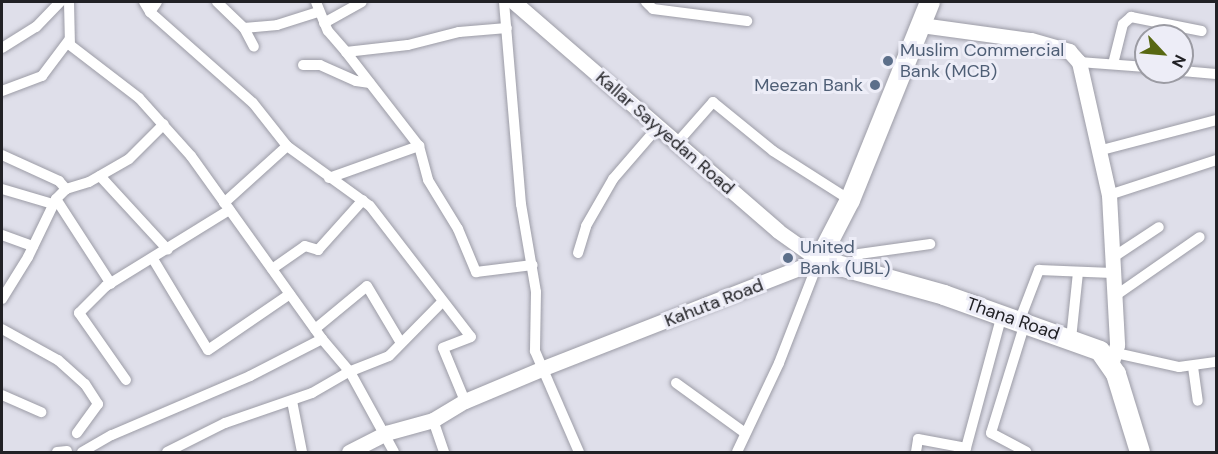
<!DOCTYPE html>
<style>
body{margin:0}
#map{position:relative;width:1218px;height:454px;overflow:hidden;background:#dfdfea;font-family:"DM Sans",sans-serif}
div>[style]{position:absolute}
.roads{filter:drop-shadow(0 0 2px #9c9ca6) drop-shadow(0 0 2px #9c9ca6)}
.street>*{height:10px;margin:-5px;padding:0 5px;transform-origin:5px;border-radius:5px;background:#fff}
.secondary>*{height:15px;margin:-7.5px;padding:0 7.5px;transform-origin:7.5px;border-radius:7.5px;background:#fff}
.highway>*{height:20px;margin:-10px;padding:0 10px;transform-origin:10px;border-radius:10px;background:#fff}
.dots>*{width:16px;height:16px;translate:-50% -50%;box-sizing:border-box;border:3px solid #ededf7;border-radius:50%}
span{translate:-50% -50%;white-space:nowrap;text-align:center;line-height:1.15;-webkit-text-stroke:6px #ededf7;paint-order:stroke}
.service-label{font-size:18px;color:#4e5e75}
.left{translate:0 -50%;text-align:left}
.right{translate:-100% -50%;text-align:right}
.street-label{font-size:18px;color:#212125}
.frame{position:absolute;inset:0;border:3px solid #212125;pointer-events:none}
.north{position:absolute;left:1134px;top:24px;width:60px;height:60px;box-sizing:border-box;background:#ededf7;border:2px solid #9b9ba3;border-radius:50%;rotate:116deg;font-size:16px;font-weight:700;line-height:24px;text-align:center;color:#212125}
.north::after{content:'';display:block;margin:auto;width:21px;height:27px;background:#586812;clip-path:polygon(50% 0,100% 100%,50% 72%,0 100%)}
</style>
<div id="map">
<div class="roads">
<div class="street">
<div style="left:69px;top:2px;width:43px;rotate:88.7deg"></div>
<div style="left:70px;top:45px;width:87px;rotate:37.5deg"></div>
<div style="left:139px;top:98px;width:78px;rotate:48.1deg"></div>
<div style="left:191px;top:156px;width:225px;rotate:54.4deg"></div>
<div style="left:322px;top:339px;width:43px;rotate:49.7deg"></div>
<div style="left:350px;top:372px;width:91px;rotate:61.2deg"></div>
<div style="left:144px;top:2px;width:12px;rotate:59deg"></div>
<div style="left:150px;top:12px;width:12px;rotate:-55deg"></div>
<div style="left:217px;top:2px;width:37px;rotate:44deg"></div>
<div style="left:244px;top:28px;width:21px;rotate:62deg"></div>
<div style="left:316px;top:2px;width:31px;rotate:68deg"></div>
<div style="left:328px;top:31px;width:28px;rotate:49deg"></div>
<div style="left:346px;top:52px;width:62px;rotate:-6.4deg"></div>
<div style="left:408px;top:45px;width:53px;rotate:-14.3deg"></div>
<div style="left:459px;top:32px;width:48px;rotate:-4.8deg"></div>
<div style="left:504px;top:2px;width:203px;rotate:85.2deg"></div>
<div style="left:521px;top:204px;width:89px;rotate:80.3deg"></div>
<div style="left:536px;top:292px;width:59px;rotate:91deg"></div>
<div style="left:535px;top:351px;width:110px;rotate:66.5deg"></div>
<div style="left:646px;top:2px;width:10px;rotate:45deg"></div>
<div style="left:653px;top:9px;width:95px;rotate:7.3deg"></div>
<div style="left:150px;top:12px;width:137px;rotate:41.5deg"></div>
<div style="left:253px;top:103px;width:55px;rotate:51.7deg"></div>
<div style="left:287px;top:146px;width:102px;rotate:35.9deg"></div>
<div style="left:370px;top:206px;width:165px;rotate:52.4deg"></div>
<div style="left:471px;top:337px;width:30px;rotate:159deg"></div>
<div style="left:443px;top:348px;width:57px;rotate:67.5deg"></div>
<div style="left:324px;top:23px;width:43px;rotate:-28.9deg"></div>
<div style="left:244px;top:28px;width:33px;rotate:-5deg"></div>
<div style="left:277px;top:25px;width:43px;rotate:-17.6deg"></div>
<div style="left:2px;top:48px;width:40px;rotate:-32deg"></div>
<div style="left:36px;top:27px;width:35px;rotate:-46deg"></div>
<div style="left:346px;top:52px;width:119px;rotate:52.2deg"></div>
<div style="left:419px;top:146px;width:35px;rotate:75deg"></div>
<div style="left:428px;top:180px;width:57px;rotate:58.5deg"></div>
<div style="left:458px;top:229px;width:47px;rotate:67.3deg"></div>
<div style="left:476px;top:272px;width:57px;rotate:-7deg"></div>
<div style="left:1079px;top:62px;width:67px;rotate:4.3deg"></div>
<div style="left:1113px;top:64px;width:41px;rotate:-76deg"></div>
<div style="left:1123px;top:24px;width:11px;rotate:-41deg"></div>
<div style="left:1131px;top:17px;width:72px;rotate:11.2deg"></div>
<div style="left:303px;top:65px;width:17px"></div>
<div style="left:320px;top:65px;width:39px;rotate:24deg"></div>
<div style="left:356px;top:81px;width:14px;rotate:8deg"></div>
<div style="left:1182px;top:71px;width:34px;rotate:5deg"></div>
<div style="left:2px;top:91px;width:43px;rotate:-20.6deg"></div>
<div style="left:42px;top:76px;width:45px;rotate:-53.1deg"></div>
<div style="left:676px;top:144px;width:56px;rotate:-48.6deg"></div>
<div style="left:713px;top:102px;width:77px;rotate:39.2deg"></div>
<div style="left:773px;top:151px;width:91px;rotate:32.5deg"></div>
<div style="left:1098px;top:151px;width:122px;rotate:-14.7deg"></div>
<div style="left:2px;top:155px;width:63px;rotate:24.5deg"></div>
<div style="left:59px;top:181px;width:11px;rotate:49deg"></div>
<div style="left:100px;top:176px;width:100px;rotate:47.4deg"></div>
<div style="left:329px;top:178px;width:96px;rotate:-19.6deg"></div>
<div style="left:2px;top:189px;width:53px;rotate:16.4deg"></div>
<div style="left:1109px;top:195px;width:113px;rotate:-18.1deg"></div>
<div style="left:56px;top:199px;width:101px;rotate:57.1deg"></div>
<div style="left:224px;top:203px;width:85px;rotate:-42.1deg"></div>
<div style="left:2px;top:235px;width:33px;rotate:20deg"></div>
<div style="left:578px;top:253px;width:28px;rotate:-73deg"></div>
<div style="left:586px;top:226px;width:54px;rotate:-60.1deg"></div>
<div style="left:613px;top:179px;width:69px;rotate:-49.1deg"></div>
<div style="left:1112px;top:258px;width:56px;rotate:-33.4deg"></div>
<div style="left:153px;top:259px;width:106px;rotate:58.9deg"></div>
<div style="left:208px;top:350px;width:99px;rotate:-34.3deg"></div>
<div style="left:272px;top:269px;width:40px;rotate:-34.9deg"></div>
<div style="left:305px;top:246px;width:14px;rotate:17deg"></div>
<div style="left:318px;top:250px;width:67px;rotate:-48deg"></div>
<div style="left:852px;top:271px;width:18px;rotate:-68deg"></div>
<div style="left:859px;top:254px;width:72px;rotate:-8deg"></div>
<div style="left:1115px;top:296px;width:103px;rotate:-34.8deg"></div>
<div style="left:2px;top:299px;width:49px;rotate:-58.2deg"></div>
<div style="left:28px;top:257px;width:64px;rotate:-64.2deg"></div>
<div style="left:56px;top:199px;width:14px;rotate:-45deg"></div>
<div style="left:66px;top:189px;width:24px;rotate:-17deg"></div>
<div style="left:89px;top:182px;width:46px;rotate:-29.9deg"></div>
<div style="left:129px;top:159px;width:49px;rotate:-45deg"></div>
<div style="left:1019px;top:322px;width:56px;rotate:-69deg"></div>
<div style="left:1039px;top:270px;width:73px;rotate:2.4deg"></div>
<div style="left:1025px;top:323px;width:115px;rotate:107.2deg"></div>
<div style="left:991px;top:433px;width:40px;rotate:28deg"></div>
<div style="left:2px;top:329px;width:64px;rotate:29deg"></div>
<div style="left:58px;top:360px;width:36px;rotate:42deg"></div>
<div style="left:85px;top:384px;width:24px;rotate:57deg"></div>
<div style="left:98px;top:404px;width:36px;rotate:126deg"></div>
<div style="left:315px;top:329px;width:67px;rotate:-39.6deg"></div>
<div style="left:367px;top:286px;width:66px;rotate:59.2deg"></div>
<div style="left:1071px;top:339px;width:67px;rotate:-84deg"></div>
<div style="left:1116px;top:353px;width:65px;rotate:12.5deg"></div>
<div style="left:1179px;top:367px;width:37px;rotate:-8deg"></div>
<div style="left:1193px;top:367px;width:34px;rotate:82deg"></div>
<div style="left:126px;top:380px;width:82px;rotate:-125deg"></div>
<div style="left:79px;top:313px;width:38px;rotate:-45deg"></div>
<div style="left:106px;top:286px;width:145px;rotate:-31.7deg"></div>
<div style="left:676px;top:383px;width:85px;rotate:35.9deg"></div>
<div style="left:2px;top:395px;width:43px;rotate:23.6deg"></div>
<div style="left:292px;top:401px;width:52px;rotate:78.9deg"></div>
<div style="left:433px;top:420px;width:34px;rotate:71deg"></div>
<div style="left:57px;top:452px;width:10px;rotate:-6deg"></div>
<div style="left:82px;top:452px;width:34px;rotate:-30deg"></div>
<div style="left:112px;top:435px;width:150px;rotate:-23.1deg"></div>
<div style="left:250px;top:376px;width:81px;rotate:-27.2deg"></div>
<div style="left:167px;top:452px;width:65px;rotate:-26.6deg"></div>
<div style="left:225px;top:423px;width:92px;rotate:-19deg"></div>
<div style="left:312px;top:393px;width:39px;rotate:-30deg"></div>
<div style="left:346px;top:373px;width:46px;rotate:-21.6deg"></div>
<div style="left:389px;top:356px;width:74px;rotate:-45.5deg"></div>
<div style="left:737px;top:452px;width:98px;rotate:-64.7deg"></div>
<div style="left:779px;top:363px;width:110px;rotate:-68.8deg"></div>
<div style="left:916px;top:452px;width:13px;rotate:-81deg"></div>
<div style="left:918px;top:439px;width:49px;rotate:10.6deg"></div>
<div style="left:966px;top:448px;width:138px;rotate:-74.9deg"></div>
</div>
<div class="secondary">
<div style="left:514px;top:2px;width:349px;rotate:40.9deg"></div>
<div style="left:778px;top:231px;width:50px;rotate:35.3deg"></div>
<div style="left:921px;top:25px;width:111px;rotate:7.8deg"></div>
<div style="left:1031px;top:40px;width:40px;rotate:16deg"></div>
<div style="left:1069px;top:51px;width:15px;rotate:48deg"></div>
<div style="left:1079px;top:62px;width:136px;rotate:77.3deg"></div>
<div style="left:1109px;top:195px;width:150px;rotate:86.9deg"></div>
<div style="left:1117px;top:345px;width:21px;rotate:107deg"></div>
<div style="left:349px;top:452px;width:42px;rotate:-27.2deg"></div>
<div style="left:386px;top:433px;width:49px;rotate:-15.5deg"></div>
<div style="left:433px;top:420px;width:37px;rotate:-31deg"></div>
<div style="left:465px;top:401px;width:82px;rotate:-22.8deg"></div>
<div style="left:541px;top:369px;width:299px;rotate:-21.4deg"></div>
</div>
<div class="highway">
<div style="left:930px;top:2px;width:214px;rotate:112deg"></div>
<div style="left:850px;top:200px;width:68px;rotate:117.3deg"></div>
<div style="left:819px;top:260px;width:130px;rotate:15.6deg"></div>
<div style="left:944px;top:295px;width:166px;rotate:19.7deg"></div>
<div style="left:1100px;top:351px;width:28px;rotate:55deg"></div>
<div style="left:1116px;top:374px;width:82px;rotate:72.9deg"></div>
</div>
</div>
<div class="dots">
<div style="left:888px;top:61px;background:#5c6f8a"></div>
<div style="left:875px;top:85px;background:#5c6f8a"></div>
<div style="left:788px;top:258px;background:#5c6f8a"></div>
</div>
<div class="service-label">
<span class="left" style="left:900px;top:61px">Muslim Commercial<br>Bank (MCB)</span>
<span class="right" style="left:863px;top:85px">Meezan Bank</span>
<span class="left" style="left:800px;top:258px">United<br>Bank (UBL)</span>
</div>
<div class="street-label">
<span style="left:665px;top:133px;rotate:41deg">Kallar Sayyedan Road</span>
<span style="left:714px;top:303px;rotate:-21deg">Kahuta Road</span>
<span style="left:1013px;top:319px;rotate:19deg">Thana Road</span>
</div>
<div class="frame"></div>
<div class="north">N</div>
</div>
